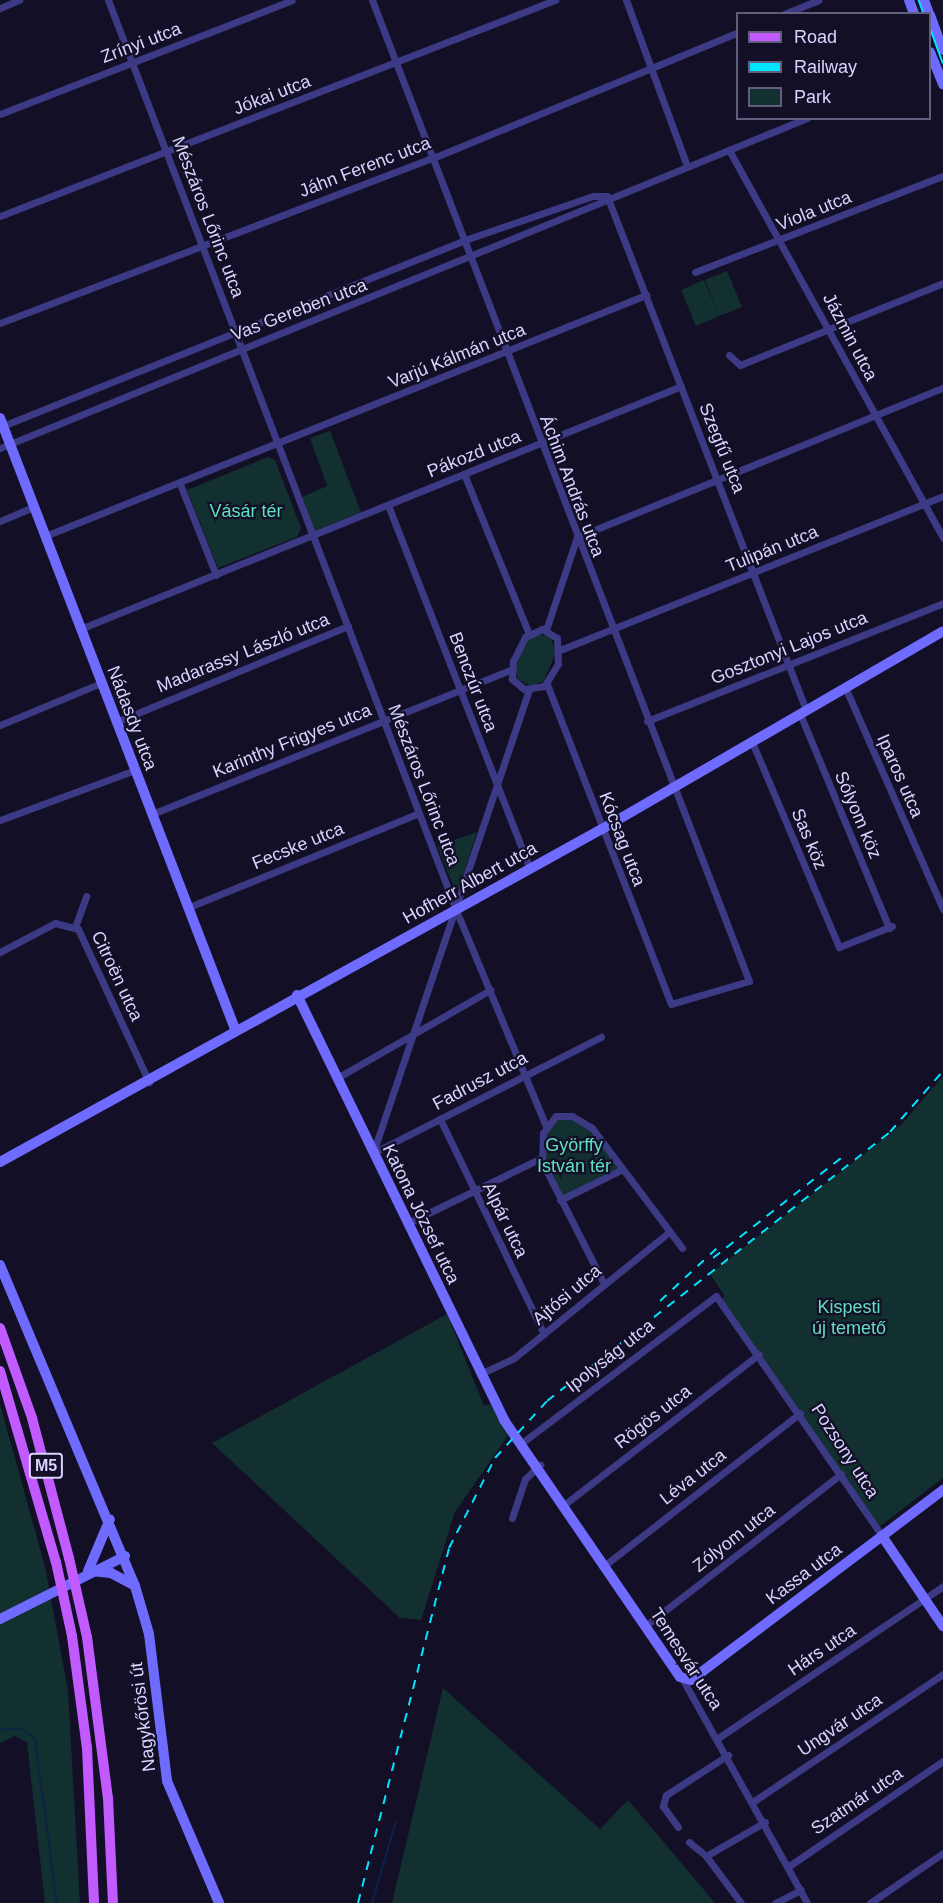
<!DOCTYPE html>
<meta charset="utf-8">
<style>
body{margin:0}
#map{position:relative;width:943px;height:1903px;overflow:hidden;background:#130f26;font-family:Arial,sans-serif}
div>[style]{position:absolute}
.green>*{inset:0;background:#12302f}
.stream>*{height:2px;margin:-1px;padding:0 1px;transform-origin:1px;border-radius:1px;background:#0c2248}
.street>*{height:7px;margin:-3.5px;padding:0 3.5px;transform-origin:3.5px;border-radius:3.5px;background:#3d3a85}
.secondary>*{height:10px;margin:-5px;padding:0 5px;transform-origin:5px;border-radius:5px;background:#6f6bff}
.primary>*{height:10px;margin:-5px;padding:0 5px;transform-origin:5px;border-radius:5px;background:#c25bff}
.tram>*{height:1.5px;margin:-0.75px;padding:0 0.75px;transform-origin:0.75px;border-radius:0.75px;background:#00e5ff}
.rail>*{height:2px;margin-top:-1px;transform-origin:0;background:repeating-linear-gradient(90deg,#00e5ff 0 9px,transparent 0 17px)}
.primary-bridge>*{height:10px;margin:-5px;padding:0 5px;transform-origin:5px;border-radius:5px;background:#c25bff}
span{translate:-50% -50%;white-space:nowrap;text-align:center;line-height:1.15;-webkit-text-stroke:4.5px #130f26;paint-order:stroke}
.shield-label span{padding:2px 4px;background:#130f26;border:2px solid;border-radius:4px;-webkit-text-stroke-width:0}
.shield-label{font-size:16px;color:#d9d4ff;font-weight:700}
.street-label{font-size:18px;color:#d9d4ff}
.park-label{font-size:18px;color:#5fe0c0}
.legend{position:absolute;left:736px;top:12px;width:195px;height:108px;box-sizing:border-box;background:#130f26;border:2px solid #625e7d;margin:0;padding:8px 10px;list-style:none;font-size:18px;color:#d9d4ff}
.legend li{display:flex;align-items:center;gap:12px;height:30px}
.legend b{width:30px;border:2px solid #625e7d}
</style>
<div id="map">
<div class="green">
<div style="clip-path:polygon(727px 271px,742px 307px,719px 316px,705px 280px)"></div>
<div style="clip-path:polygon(704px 280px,719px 316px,696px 326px,681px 290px)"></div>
<div style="clip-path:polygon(330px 431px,361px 512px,314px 531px,302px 497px,327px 486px,310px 438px)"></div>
<div style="clip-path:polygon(268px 457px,275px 460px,301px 528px,297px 537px,218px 568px,187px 490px)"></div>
<div style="clip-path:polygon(537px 634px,550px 636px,556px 652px,544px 681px,530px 686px,518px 679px,514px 665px,526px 640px)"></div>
<div style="clip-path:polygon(477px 832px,459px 888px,455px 890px,437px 846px)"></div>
<div style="clip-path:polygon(943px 1076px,943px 1478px,879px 1527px,722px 1302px,724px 1295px,710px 1274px,901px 1125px)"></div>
<div style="clip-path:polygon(556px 1116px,582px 1121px,621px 1170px,560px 1200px,541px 1143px)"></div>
<div style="clip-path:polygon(447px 1314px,484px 1406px,490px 1404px,509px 1434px,455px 1512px,421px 1620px,400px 1618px,212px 1443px)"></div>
<div style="clip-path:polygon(0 1404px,45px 1567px,68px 1690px,80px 1903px,45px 1903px,27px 1742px,15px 1736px,0 1743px)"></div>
<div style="clip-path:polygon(443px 1688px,600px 1829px,628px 1800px,715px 1903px,392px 1903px)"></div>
</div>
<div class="stream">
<div style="left:0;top:1730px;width:20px;rotate:-6deg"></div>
<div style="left:20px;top:1728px;width:19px;rotate:36deg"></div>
<div style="left:35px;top:1739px;width:165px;rotate:82.4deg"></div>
<div style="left:372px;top:1903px;width:85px;rotate:-73.7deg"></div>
</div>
<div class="street">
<div style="left:108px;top:0;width:974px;rotate:69.07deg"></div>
<div style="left:456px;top:910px;width:234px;rotate:67.4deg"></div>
<div style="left:372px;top:0;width:1051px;rotate:68.98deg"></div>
<div style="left:749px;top:981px;width:81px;rotate:163.6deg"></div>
<div style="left:671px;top:1004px;width:343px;rotate:-111.2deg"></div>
<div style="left:626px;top:0;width:177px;rotate:69.8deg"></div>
<div style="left:0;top:8px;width:21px;rotate:-23deg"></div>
<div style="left:784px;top:14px;width:37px;rotate:-22deg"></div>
<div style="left:0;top:114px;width:313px;rotate:-21.3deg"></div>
<div style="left:729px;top:150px;width:443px;rotate:61.1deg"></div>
<div style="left:607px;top:196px;width:551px;rotate:68.84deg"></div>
<div style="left:0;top:216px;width:596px;rotate:-21.27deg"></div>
<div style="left:695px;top:272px;width:266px;rotate:-21.2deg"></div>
<div style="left:0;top:323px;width:463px;rotate:-20.9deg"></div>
<div style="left:433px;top:158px;width:330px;rotate:-22.4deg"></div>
<div style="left:729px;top:355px;width:15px;rotate:42deg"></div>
<div style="left:740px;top:365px;width:219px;rotate:-22deg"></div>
<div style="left:0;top:427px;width:498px;rotate:-21.9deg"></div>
<div style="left:462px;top:241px;width:139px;rotate:-19deg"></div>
<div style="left:593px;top:196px;width:14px"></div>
<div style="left:0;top:448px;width:872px;rotate:-22.24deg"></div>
<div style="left:464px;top:474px;width:173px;rotate:67.9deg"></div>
<div style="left:180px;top:484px;width:98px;rotate:68.4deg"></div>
<div style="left:388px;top:505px;width:391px;rotate:68.7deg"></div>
<div style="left:0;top:521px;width:36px;rotate:-23deg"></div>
<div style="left:45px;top:536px;width:648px;rotate:-21.85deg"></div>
<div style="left:80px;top:629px;width:648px;rotate:-22.01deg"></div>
<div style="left:542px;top:629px;width:17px;rotate:31deg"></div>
<div style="left:557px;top:638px;width:26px;rotate:88deg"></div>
<div style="left:558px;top:664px;width:26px;rotate:122deg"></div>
<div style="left:544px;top:686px;width:20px;rotate:171deg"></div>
<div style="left:524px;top:689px;width:16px;rotate:-140deg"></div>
<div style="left:512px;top:679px;width:18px;rotate:-87deg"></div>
<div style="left:513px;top:661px;width:27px;rotate:-63deg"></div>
<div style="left:525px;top:637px;width:19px;rotate:-25deg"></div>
<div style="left:546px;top:630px;width:98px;rotate:-71.6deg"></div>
<div style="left:577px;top:537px;width:395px;rotate:-22.2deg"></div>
<div style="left:560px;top:650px;width:413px;rotate:-21.9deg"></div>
<div style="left:845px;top:687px;width:243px;rotate:66.2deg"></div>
<div style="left:800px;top:714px;width:232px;rotate:67.4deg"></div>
<div style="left:647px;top:721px;width:319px;rotate:-21.7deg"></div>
<div style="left:116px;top:722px;width:251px;rotate:-22.5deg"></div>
<div style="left:0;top:725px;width:109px;rotate:-22.6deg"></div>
<div style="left:752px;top:742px;width:223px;rotate:67deg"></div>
<div style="left:839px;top:947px;width:57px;rotate:-21.6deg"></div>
<div style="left:152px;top:814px;width:387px;rotate:-21.9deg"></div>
<div style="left:0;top:820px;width:144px;rotate:-20.3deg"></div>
<div style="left:189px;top:907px;width:248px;rotate:-22.2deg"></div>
<div style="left:75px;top:927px;width:33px;rotate:-70deg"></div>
<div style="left:0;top:952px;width:62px;rotate:-27.8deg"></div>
<div style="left:55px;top:923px;width:24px;rotate:15deg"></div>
<div style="left:78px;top:929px;width:169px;rotate:65.1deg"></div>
<div style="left:337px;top:1078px;width:177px;rotate:-29.9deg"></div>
<div style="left:440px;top:1119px;width:239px;rotate:64.2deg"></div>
<div style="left:373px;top:1153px;width:489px;rotate:-71.4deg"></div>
<div style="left:373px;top:1153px;width:256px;rotate:-27deg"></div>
<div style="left:560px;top:1200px;width:68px;rotate:-26.2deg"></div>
<div style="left:408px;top:1223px;width:148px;rotate:-26deg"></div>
<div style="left:603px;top:1282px;width:135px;rotate:-116.9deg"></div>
<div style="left:542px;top:1162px;width:29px;rotate:-88deg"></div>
<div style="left:543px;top:1133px;width:21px;rotate:-53deg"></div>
<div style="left:556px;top:1116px;width:16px"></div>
<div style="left:572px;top:1116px;width:23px;rotate:31deg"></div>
<div style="left:592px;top:1128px;width:150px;rotate:53.1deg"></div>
<div style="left:480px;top:1374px;width:38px;rotate:-25deg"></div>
<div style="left:514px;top:1358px;width:200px;rotate:-39.1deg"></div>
<div style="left:523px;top:1442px;width:242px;rotate:-37.1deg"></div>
<div style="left:716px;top:1296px;width:292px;rotate:55.3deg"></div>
<div style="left:565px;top:1504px;width:245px;rotate:-37.7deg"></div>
<div style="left:512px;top:1518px;width:41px;rotate:-71.6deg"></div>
<div style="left:525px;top:1479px;width:21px;rotate:-43deg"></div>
<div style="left:605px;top:1565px;width:247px;rotate:-37.9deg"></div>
<div style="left:645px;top:1626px;width:248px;rotate:-37.8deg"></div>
<div style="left:683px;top:1680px;width:255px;rotate:60.9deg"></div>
<div style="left:718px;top:1738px;width:272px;rotate:-34deg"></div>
<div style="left:754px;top:1801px;width:228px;rotate:-33.9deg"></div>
<div style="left:678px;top:1827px;width:26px;rotate:-126deg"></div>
<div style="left:663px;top:1806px;width:11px;rotate:-75deg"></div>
<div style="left:666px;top:1795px;width:74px;rotate:-32.8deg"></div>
<div style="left:689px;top:1842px;width:22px;rotate:39deg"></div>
<div style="left:789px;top:1866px;width:186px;rotate:-34.3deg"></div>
<div style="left:741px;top:1903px;width:59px;rotate:-126.7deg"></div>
<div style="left:706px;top:1856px;width:68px;rotate:-30deg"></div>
<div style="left:775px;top:1903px;width:29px;rotate:-27deg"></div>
<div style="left:870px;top:1903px;width:88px;rotate:-34.4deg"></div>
</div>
<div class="secondary">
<div style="left:909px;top:0;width:15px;rotate:70deg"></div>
<div style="left:924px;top:0;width:15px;rotate:70deg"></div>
<div style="left:930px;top:15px;width:37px;rotate:70deg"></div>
<div style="left:930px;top:52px;width:35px;rotate:68deg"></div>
<div style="left:0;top:418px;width:655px;rotate:68.96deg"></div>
<div style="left:297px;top:995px;width:473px;rotate:64deg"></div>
<div style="left:504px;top:1420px;width:311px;rotate:55.6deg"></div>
<div style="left:680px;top:1677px;width:11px;rotate:15deg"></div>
<div style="left:691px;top:1680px;width:316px;rotate:-37deg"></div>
<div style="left:0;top:1162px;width:688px;rotate:-28.95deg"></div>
<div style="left:602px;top:829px;width:394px;rotate:-30.1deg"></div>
<div style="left:0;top:1265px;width:348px;rotate:67.2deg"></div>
<div style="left:135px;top:1586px;width:50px;rotate:73.7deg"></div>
<div style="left:149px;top:1634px;width:148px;rotate:83deg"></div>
<div style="left:167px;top:1781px;width:133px;rotate:66.9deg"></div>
<div style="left:882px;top:1536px;width:109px;rotate:55.9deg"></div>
<div style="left:88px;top:1571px;width:56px;rotate:-67.1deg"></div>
<div style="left:91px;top:1571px;width:20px;rotate:6deg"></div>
<div style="left:111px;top:1573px;width:27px;rotate:28deg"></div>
<div style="left:0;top:1619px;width:140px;rotate:-26.7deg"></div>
</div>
<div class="primary">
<div style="left:0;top:1328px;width:96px;rotate:70.4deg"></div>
<div style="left:32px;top:1418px;width:145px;rotate:75.2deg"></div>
<div style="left:0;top:1371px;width:199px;rotate:73.7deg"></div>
<div style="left:72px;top:1636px;width:113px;rotate:82.4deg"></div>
<div style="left:87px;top:1748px;width:155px;rotate:87.4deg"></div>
<div style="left:87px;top:1637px;width:162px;rotate:82.6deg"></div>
<div style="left:108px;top:1798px;width:105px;rotate:87.3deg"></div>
</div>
<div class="tram">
<div style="left:919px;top:0;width:15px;rotate:70deg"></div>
<div style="left:930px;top:27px;width:38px;rotate:70deg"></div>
</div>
<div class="rail">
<div style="left:713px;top:1258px;width:167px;rotate:-38deg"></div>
<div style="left:660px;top:1301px;width:78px;rotate:-42.9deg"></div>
<div style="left:358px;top:1903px;width:366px;rotate:-75.6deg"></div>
<div style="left:449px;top:1548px;width:101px;rotate:-62.9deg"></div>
<div style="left:495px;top:1458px;width:77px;rotate:-47.6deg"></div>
<div style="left:547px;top:1401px;width:436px;rotate:-38.1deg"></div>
<div style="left:890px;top:1132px;width:81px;rotate:-49deg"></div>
</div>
<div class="primary-bridge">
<div style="left:69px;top:1558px;width:81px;rotate:77.2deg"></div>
<div style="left:56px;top:1562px;width:76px;rotate:77.8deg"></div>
</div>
<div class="shield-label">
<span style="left:46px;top:1466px">M5</span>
</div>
<div class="street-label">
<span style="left:141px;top:43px;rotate:-21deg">Zrínyi utca</span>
<span style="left:272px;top:95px;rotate:-21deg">Jókai utca</span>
<span style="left:365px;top:167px;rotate:-21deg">Jáhn Ferenc utca</span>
<span style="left:814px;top:211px;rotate:-22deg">Viola utca</span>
<span style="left:208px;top:217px;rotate:69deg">Mészáros Lőrinc utca</span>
<span style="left:299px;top:310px;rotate:-21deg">Vas Gereben utca</span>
<span style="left:850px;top:337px;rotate:62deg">Jázmin utca</span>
<span style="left:457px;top:356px;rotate:-22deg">Varjú Kálmán utca</span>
<span style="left:722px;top:448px;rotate:68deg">Szegfű utca</span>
<span style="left:474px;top:454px;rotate:-22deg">Pákozd utca</span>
<span style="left:572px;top:486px;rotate:69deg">Áchim András utca</span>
<span style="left:772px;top:549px;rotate:-22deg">Tulipán utca</span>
<span style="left:789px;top:648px;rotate:-22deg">Gosztonyi Lajos utca</span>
<span style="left:243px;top:653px;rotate:-22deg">Madarassy László utca</span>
<span style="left:473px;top:682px;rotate:69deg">Benczúr utca</span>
<span style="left:132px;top:718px;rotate:69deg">Nádasdy utca</span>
<span style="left:292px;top:741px;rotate:-22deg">Karinthy Frigyes utca</span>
<span style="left:900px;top:776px;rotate:66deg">Iparos utca</span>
<span style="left:424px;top:785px;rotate:69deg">Mészáros Lőrinc utca</span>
<span style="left:858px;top:815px;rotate:67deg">Sólyom köz</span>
<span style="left:622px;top:839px;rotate:69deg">Kócsag utca</span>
<span style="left:809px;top:839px;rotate:67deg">Sas köz</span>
<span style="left:298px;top:846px;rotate:-22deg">Fecske utca</span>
<span style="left:470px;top:883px;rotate:-29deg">Hofherr Albert utca</span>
<span style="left:117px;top:976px;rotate:65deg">Citroën utca</span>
<span style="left:480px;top:1081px;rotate:-28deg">Fadrusz utca</span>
<span style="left:421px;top:1214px;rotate:64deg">Katona József utca</span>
<span style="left:505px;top:1220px;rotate:64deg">Alpár utca</span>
<span style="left:567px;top:1295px;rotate:-40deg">Ajtósi utca</span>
<span style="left:610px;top:1356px;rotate:-38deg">Ipolyság utca</span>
<span style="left:653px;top:1417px;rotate:-38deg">Rögös utca</span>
<span style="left:845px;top:1451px;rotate:57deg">Pozsony utca</span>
<span style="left:693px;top:1477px;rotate:-38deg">Léva utca</span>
<span style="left:734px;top:1538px;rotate:-38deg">Zólyom utca</span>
<span style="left:804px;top:1574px;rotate:-37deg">Kassa utca</span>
<span style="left:822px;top:1650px;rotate:-34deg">Hárs utca</span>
<span style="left:686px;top:1659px;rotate:57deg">Temesvár utca</span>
<span style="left:143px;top:1717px;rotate:-97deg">Nagykőrösi út</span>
<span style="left:840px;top:1725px;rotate:-34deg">Ungvár utca</span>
<span style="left:857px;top:1801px;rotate:-34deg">Szatmár utca</span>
</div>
<div class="park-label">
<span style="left:246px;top:511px">Vásár tér</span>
<span style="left:574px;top:1156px">Györffy<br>István tér</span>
<span style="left:849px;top:1318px">Kispesti<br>új temető</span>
</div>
<ul class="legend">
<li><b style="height:8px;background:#c25bff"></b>Road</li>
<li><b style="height:8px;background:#00e5ff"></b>Railway</li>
<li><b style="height:16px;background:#12302f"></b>Park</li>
</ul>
</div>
